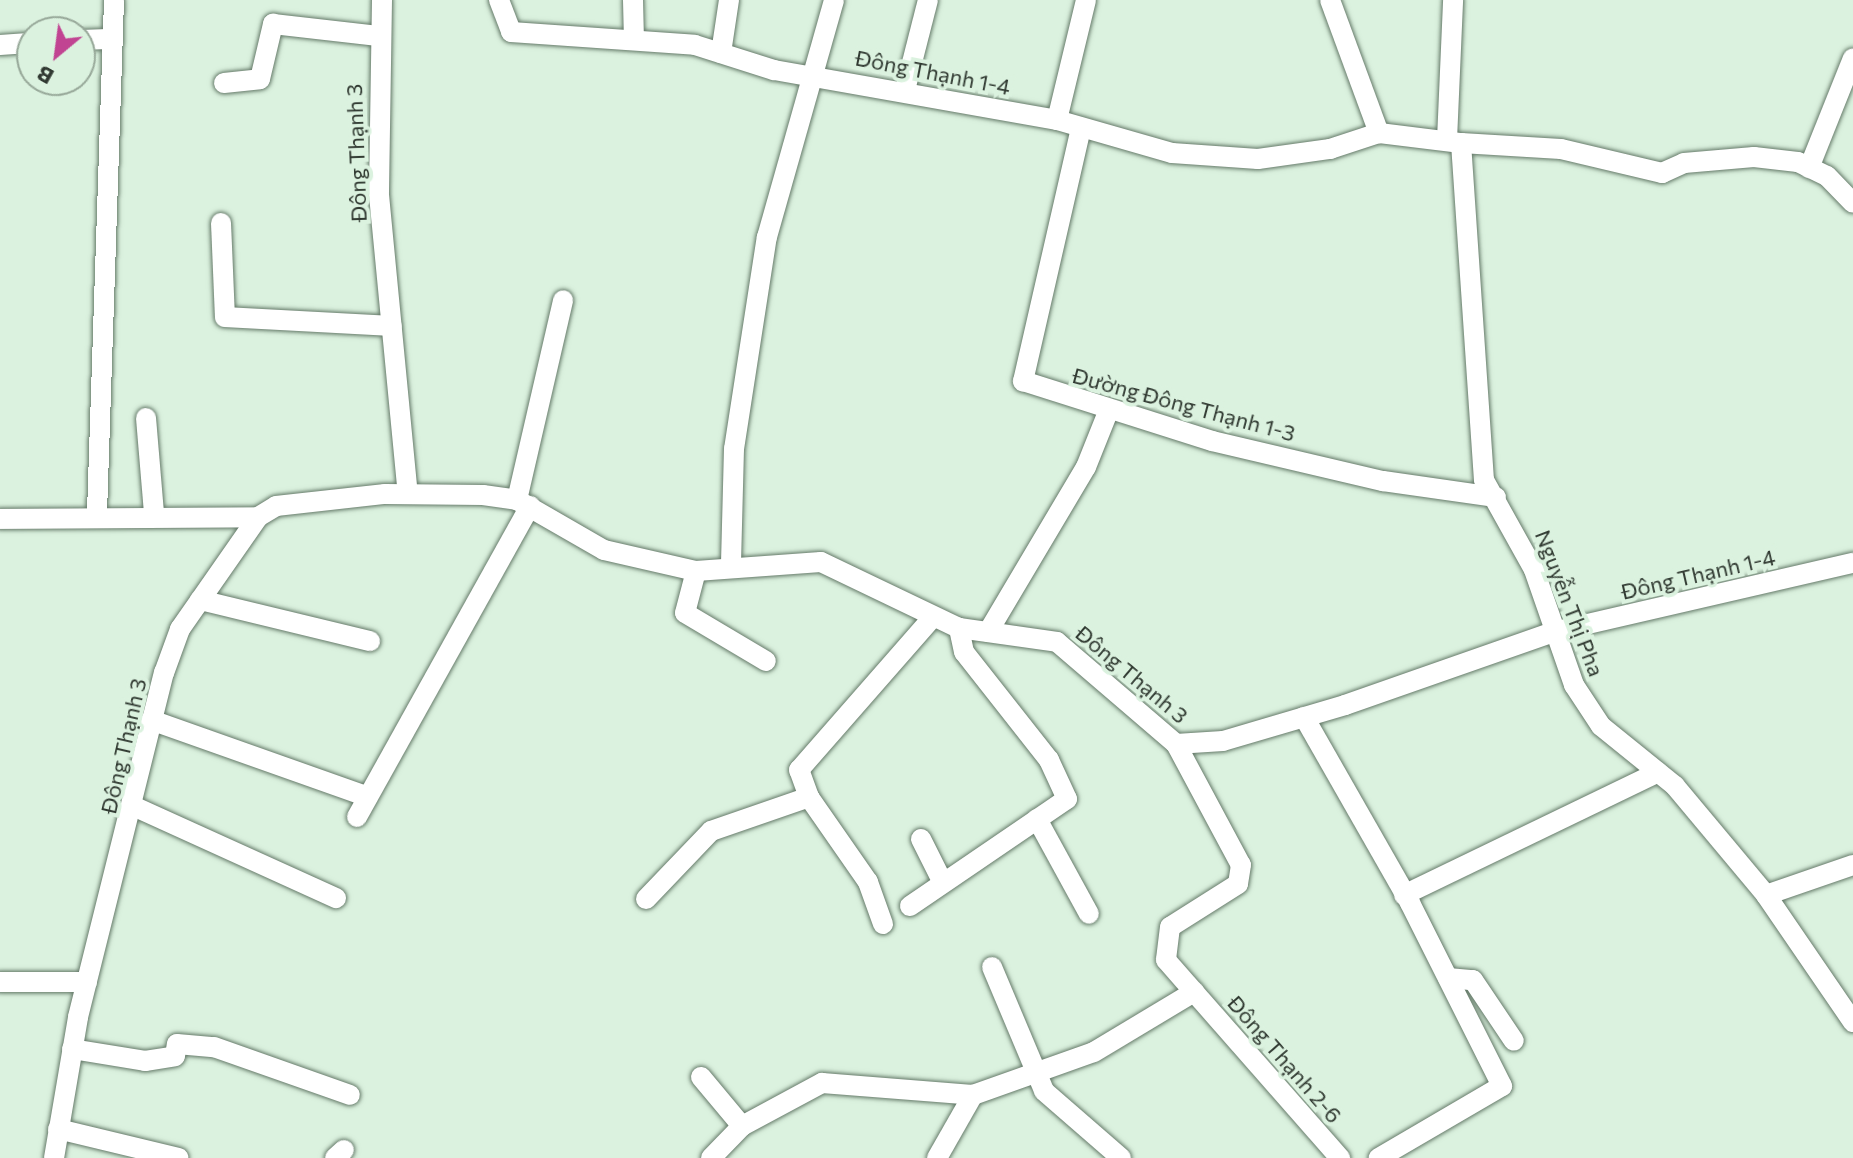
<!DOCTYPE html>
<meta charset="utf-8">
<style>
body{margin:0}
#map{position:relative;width:1853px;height:1158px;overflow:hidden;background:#dbf2df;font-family:Commissioner,sans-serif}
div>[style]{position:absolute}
.roads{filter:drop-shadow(0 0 2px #657a69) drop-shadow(0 0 2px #657a69)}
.minor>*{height:20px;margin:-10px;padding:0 10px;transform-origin:10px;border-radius:10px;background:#fff}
span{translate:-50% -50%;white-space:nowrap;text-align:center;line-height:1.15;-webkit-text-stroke:8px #dbf2df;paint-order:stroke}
.street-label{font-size:22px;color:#303931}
.north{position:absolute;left:16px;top:16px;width:80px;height:80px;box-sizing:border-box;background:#dbf2df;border:2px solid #97a899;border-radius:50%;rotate:209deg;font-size:22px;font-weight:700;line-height:32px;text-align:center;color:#303931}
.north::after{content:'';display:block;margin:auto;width:28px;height:36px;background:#c14492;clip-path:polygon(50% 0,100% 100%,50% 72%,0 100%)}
</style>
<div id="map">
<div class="roads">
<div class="minor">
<div style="left:382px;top:0;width:195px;rotate:90.9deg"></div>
<div style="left:379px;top:195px;width:300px;rotate:84.5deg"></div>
<div style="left:499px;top:0;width:34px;rotate:69deg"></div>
<div style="left:511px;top:32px;width:184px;rotate:4deg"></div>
<div style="left:695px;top:45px;width:83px;rotate:17.6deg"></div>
<div style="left:774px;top:70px;width:287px;rotate:10deg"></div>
<div style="left:1057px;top:120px;width:120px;rotate:16deg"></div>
<div style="left:1172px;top:153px;width:86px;rotate:4deg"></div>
<div style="left:1258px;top:159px;width:73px;rotate:-7.9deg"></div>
<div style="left:1330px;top:149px;width:52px;rotate:-18.1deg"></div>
<div style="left:633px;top:0;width:40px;rotate:88.6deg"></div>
<div style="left:1330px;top:0;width:142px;rotate:69.8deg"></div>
<div style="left:1379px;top:133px;width:83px;rotate:7deg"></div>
<div style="left:1461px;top:143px;width:338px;rotate:86.1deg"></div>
<div style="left:1484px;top:480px;width:103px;rotate:60.9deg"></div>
<div style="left:1534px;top:570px;width:122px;rotate:70.8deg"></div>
<div style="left:1574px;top:685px;width:49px;rotate:56.6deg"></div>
<div style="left:1601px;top:726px;width:95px;rotate:39deg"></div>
<div style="left:1675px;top:786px;width:142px;rotate:50.1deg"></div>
<div style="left:1766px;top:895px;width:154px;rotate:55.6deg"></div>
<div style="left:80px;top:40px;width:28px;rotate:-2deg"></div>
<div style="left:0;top:45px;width:32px;rotate:-4deg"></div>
<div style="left:721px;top:53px;width:54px;rotate:-81.4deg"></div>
<div style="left:224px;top:83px;width:36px;rotate:-6deg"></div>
<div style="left:260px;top:79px;width:57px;rotate:-76.7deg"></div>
<div style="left:273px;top:24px;width:106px;rotate:6.5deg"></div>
<div style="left:905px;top:90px;width:93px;rotate:-75.7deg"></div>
<div style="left:1057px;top:120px;width:123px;rotate:-76.4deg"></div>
<div style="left:1081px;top:128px;width:260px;rotate:102.9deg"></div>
<div style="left:1023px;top:381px;width:198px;rotate:17.6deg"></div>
<div style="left:1212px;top:441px;width:176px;rotate:13.2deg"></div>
<div style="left:1383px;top:481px;width:114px;rotate:8.1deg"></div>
<div style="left:1447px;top:140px;width:140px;rotate:-87.5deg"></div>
<div style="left:1461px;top:143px;width:100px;rotate:3.4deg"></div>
<div style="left:1561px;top:149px;width:104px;rotate:13.4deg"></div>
<div style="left:1662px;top:173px;width:24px;rotate:-24deg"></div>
<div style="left:1684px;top:163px;width:70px;rotate:-4.9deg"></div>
<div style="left:1754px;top:157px;width:44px;rotate:6.5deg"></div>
<div style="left:1798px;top:162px;width:32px;rotate:26deg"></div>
<div style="left:1827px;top:176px;width:37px;rotate:46deg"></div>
<div style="left:1809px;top:168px;width:118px;rotate:-68.2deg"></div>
<div style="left:221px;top:223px;width:94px;rotate:87.6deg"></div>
<div style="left:225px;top:317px;width:167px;rotate:3.1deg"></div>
<div style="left:146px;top:418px;width:95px;rotate:85.2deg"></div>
<div style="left:517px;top:500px;width:205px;rotate:-77deg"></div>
<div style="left:97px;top:513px;width:513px;rotate:-88.1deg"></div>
<div style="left:0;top:519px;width:258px;rotate:-0.4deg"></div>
<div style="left:731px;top:563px;width:114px;rotate:-88.5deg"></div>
<div style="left:734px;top:449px;width:215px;rotate:-81.2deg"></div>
<div style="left:767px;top:237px;width:246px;rotate:-74.2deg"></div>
<div style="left:696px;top:571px;width:43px;rotate:104.7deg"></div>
<div style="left:685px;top:613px;width:94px;rotate:30.7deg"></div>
<div style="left:200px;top:600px;width:175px;rotate:13.6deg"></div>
<div style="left:988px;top:632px;width:192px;rotate:-59.3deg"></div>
<div style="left:1086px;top:467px;width:59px;rotate:-68.2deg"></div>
<div style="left:1304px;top:717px;width:214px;rotate:60.3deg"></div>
<div style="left:1410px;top:903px;width:205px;rotate:63.3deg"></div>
<div style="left:1502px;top:1086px;width:143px;rotate:149.7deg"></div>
<div style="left:151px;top:720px;width:230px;rotate:19.5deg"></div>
<div style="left:1176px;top:744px;width:137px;rotate:61.8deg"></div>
<div style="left:1241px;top:865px;width:19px;rotate:99deg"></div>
<div style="left:1238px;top:884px;width:80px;rotate:147.7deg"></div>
<div style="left:1170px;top:927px;width:33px;rotate:97deg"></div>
<div style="left:1166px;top:960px;width:264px;rotate:48.7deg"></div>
<div style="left:133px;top:806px;width:223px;rotate:24.4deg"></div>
<div style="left:357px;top:817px;width:356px;rotate:-60.9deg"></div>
<div style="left:1037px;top:819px;width:108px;rotate:61.3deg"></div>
<div style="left:921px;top:839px;width:47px;rotate:63.4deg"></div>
<div style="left:1404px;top:895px;width:282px;rotate:-25.8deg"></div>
<div style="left:1766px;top:895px;width:92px;rotate:-19deg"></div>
<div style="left:646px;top:899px;width:94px;rotate:-46.3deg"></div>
<div style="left:711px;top:831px;width:104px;rotate:-19.1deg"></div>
<div style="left:910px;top:906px;width:190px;rotate:-34.3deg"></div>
<div style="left:1067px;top:799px;width:43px;rotate:-114.8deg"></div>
<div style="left:1049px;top:760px;width:137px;rotate:-128.2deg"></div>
<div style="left:964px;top:652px;width:25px;rotate:-102deg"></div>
<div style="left:883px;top:924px;width:45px;rotate:-109.7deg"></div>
<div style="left:868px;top:882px;width:103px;rotate:-124.8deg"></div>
<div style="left:809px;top:797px;width:29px;rotate:-110deg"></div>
<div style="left:799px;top:770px;width:203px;rotate:-48.8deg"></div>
<div style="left:992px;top:967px;width:134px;rotate:67.2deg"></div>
<div style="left:1044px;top:1091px;width:102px;rotate:41deg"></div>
<div style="left:1448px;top:978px;width:25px;rotate:5deg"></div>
<div style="left:1473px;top:980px;width:73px;rotate:56.1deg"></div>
<div style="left:0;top:982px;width:87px"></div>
<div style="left:72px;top:1049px;width:74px;rotate:9.3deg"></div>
<div style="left:145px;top:1061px;width:30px;rotate:-9deg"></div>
<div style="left:175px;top:1056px;width:12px;rotate:-81deg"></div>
<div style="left:177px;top:1044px;width:37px;rotate:5deg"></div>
<div style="left:214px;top:1047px;width:144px;rotate:19.4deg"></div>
<div style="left:701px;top:1077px;width:64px;rotate:50.1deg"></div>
<div style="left:58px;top:1129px;width:124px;rotate:13.5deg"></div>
<div style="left:54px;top:1158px;width:143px;rotate:-80.3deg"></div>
<div style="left:78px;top:1017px;width:355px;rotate:-76deg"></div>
<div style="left:164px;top:673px;width:47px;rotate:-70deg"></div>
<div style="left:180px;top:629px;width:136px;rotate:-55.1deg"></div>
<div style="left:258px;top:517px;width:21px;rotate:-31deg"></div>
<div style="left:276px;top:506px;width:110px;rotate:-6.3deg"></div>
<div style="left:385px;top:494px;width:98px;rotate:0.6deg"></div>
<div style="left:483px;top:495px;width:34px;rotate:8deg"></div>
<div style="left:517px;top:500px;width:100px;rotate:29.9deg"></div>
<div style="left:604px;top:550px;width:94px;rotate:12.9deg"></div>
<div style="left:696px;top:571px;width:125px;rotate:-4.1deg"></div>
<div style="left:821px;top:562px;width:153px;rotate:25.6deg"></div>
<div style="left:959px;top:628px;width:99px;rotate:8.1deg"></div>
<div style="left:1057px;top:642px;width:157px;rotate:40.6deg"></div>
<div style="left:1176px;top:744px;width:47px;rotate:-3.7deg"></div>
<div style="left:1223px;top:741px;width:127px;rotate:-16.4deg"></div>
<div style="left:1345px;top:705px;width:220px;rotate:-19.3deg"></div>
<div style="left:1553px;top:632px;width:308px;rotate:-13deg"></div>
<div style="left:335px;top:1158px;width:12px;rotate:-42deg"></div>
<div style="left:711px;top:1158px;width:45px;rotate:-45.9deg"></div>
<div style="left:742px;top:1126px;width:91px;rotate:-28.3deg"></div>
<div style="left:822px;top:1083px;width:151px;rotate:4.5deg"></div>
<div style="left:973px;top:1095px;width:128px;rotate:-19.6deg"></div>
<div style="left:1094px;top:1052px;width:117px;rotate:-31deg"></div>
<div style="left:937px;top:1158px;width:73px;rotate:-60.3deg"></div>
</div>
</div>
<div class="street-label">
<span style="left:933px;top:72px;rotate:11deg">Đông Thạnh 1-4</span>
<span style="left:356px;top:153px;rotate:-92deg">Đông Thạnh 3</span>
<span style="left:1184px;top:404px;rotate:15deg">Đường Đông Thạnh 1-3</span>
<span style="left:1698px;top:574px;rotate:-13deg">Đông Thạnh 1-4</span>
<span style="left:1570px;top:603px;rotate:69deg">Nguyễn Thị Pha</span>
<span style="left:1132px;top:674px;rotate:40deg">Đông Thạnh 3</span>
<span style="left:123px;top:746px;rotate:-77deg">Đông Thạnh 3</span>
<span style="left:1285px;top:1059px;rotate:49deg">Đông Thạnh 2-6</span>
</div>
<div class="north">B</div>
</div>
